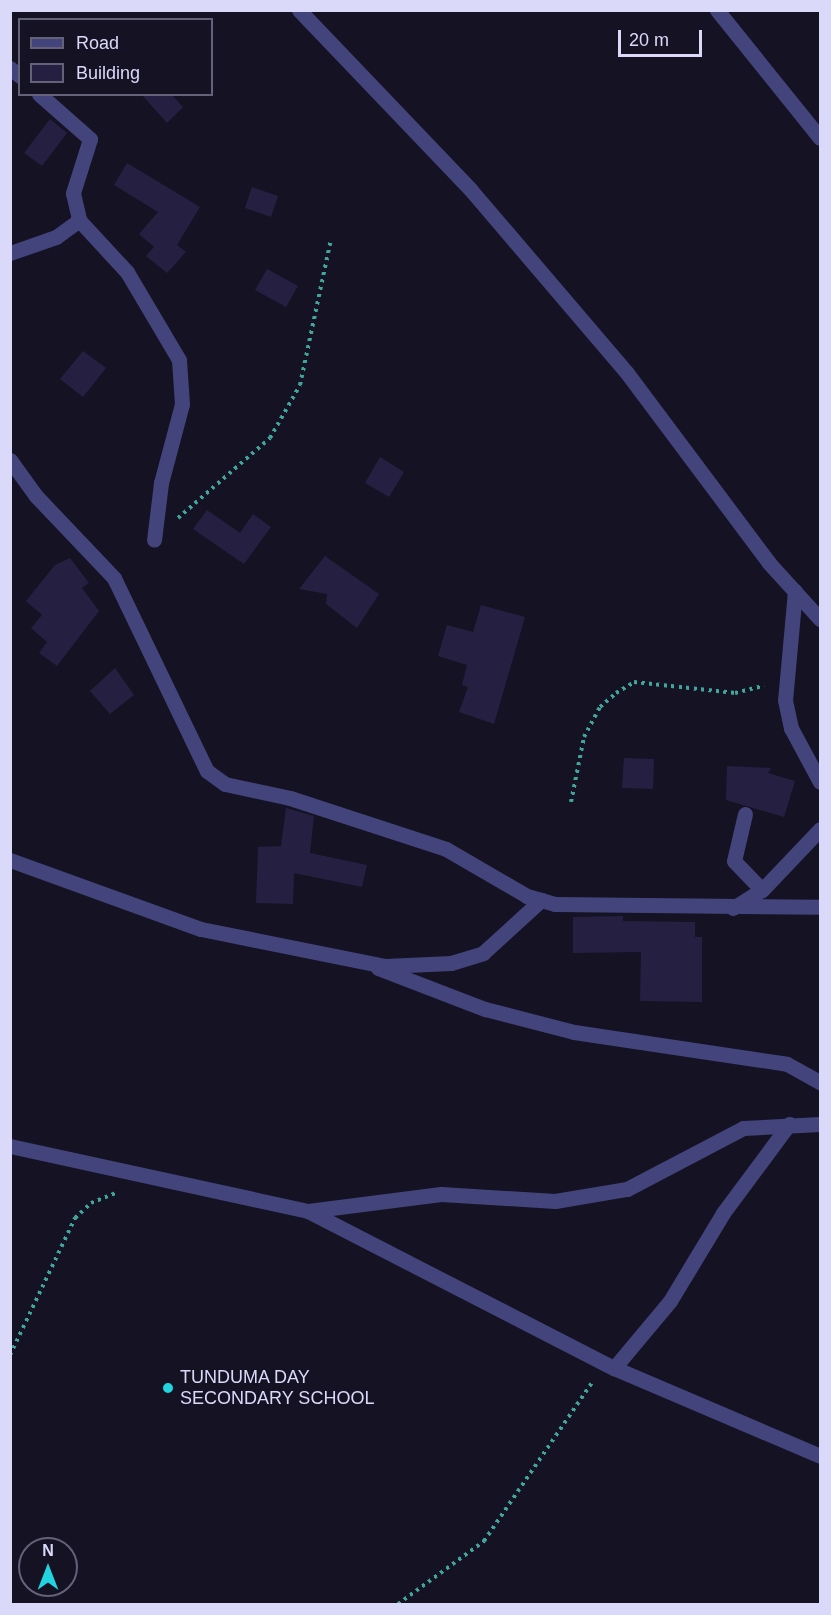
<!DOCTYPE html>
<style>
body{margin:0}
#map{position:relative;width:831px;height:1615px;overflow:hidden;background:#141223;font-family:Arial,sans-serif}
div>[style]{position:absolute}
.building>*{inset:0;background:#252041}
.path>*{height:4px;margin-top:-2px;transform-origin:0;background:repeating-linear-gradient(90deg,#40a69b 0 3px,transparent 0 7.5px)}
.minor>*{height:15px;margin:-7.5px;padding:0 7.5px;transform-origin:7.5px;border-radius:7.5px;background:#43447b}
.dots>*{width:16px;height:16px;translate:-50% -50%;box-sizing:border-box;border:3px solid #141223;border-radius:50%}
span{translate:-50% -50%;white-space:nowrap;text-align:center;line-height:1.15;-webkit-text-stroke:4.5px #141223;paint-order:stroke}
.poi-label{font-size:18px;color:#dbd9fa}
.left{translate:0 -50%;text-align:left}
.frame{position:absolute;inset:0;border:12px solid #dbd9fa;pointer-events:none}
.legend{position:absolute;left:18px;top:18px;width:195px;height:78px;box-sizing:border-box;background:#141223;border:2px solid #646279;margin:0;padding:8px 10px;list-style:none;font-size:18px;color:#dbd9fa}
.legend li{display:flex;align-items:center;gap:12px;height:30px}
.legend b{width:30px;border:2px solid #646279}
.north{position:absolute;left:18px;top:1537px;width:60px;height:60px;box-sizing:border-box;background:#141223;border:2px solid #646279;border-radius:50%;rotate:0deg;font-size:16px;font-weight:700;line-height:24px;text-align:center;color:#dbd9fa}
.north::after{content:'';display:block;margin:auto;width:21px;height:27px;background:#20d5df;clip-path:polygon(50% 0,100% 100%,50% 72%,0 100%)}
.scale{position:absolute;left:618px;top:30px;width:84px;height:27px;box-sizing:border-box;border:3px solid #dbd9fa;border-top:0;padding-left:8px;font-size:18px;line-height:21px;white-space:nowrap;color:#dbd9fa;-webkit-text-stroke:4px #141223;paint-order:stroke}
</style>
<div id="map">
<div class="building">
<div style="clip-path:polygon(141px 94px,171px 94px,183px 107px,167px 123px)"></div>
<div style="clip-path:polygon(50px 119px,67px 133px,42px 166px,24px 153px)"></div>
<div style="clip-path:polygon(127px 163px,200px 207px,177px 245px,186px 252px,167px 273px,146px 256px,154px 247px,139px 234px,158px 212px,114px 185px)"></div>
<div style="clip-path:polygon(252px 187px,278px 196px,271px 217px,245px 208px)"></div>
<div style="clip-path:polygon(267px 269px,298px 286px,286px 307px,255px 290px)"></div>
<div style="clip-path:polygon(83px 351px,106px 368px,83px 397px,60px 379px)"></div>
<div style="clip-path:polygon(380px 457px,404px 472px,389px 497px,365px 483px)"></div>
<div style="clip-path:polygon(207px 510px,240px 533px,253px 514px,271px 527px,244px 564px,193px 529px)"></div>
<div style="clip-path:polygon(325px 556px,379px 594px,357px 628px,326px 604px,327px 594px,299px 589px)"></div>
<div style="clip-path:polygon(70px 558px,89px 583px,82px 588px,99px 611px,57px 666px,39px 653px,47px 642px,31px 628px,42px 615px,26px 601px,55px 565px)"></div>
<div style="clip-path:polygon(481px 605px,525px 617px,494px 724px,459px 712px,468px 687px,462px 685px,467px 665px,438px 656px,447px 625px,473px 632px)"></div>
<div style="clip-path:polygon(115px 668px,134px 695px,110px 714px,90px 691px)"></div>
<div style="clip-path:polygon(624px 758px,654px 759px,653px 789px,622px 788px)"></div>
<div style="clip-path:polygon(727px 766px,771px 768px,768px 773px,795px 781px,784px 817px,726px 800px)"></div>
<div style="clip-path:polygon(286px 808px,314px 816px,310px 853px,367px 865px,362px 887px,294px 873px,293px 904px,256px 903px,258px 847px,281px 846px)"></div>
<div style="clip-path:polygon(623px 916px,623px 921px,695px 922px,695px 937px,702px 937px,702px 1002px,640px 1001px,641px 952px,573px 953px,573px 917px)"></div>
</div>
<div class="path">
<div style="left:178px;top:518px;width:122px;rotate:-41deg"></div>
<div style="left:270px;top:438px;width:61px;rotate:-60.5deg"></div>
<div style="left:300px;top:385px;width:149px;rotate:-78deg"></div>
<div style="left:571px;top:802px;width:66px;rotate:-78.7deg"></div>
<div style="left:584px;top:737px;width:34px;rotate:-62deg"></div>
<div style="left:600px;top:707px;width:21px;rotate:-41deg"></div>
<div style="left:616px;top:693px;width:21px;rotate:-31deg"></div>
<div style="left:634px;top:682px;width:102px;rotate:6.2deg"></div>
<div style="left:735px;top:693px;width:30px;rotate:-14deg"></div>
<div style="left:10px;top:1355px;width:152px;rotate:-64.6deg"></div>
<div style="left:75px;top:1218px;width:22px;rotate:-43deg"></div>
<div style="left:91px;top:1203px;width:29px;rotate:-22deg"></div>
<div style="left:398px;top:1604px;width:107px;rotate:-36.2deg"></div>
<div style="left:484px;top:1541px;width:194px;rotate:-55.7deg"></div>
</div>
<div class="minor">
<div style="left:299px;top:10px;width:248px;rotate:46.3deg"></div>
<div style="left:470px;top:189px;width:242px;rotate:49.5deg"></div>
<div style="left:627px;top:373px;width:237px;rotate:53.2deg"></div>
<div style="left:769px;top:563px;width:76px;rotate:47.7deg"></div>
<div style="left:717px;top:10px;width:164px;rotate:51.2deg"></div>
<div style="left:10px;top:68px;width:13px;rotate:39deg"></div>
<div style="left:39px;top:94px;width:68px;rotate:41.4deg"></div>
<div style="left:90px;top:139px;width:57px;rotate:107.5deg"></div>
<div style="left:73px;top:193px;width:28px;rotate:77deg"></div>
<div style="left:79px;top:220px;width:71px;rotate:47.3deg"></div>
<div style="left:127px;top:272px;width:102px;rotate:59.4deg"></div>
<div style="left:179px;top:360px;width:44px;rotate:86.1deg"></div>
<div style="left:182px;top:404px;width:82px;rotate:104.9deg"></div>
<div style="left:161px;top:483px;width:57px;rotate:97deg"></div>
<div style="left:10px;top:253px;width:49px;rotate:-19.2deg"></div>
<div style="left:56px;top:237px;width:29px;rotate:-36deg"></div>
<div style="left:10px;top:460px;width:44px;rotate:54.2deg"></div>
<div style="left:36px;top:496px;width:113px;rotate:46.4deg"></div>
<div style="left:114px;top:578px;width:214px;rotate:64.3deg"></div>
<div style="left:207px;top:771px;width:22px;rotate:36deg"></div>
<div style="left:225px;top:784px;width:66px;rotate:12.2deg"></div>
<div style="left:290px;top:798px;width:164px;rotate:18.1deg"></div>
<div style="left:446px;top:849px;width:94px;rotate:30.1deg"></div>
<div style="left:527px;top:896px;width:29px;rotate:16deg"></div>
<div style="left:555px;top:904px;width:265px;rotate:0.6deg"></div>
<div style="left:795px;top:591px;width:109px;rotate:95.2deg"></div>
<div style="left:785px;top:700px;width:29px;rotate:78deg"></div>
<div style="left:791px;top:728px;width:61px;rotate:61.8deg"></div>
<div style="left:745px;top:814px;width:48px;rotate:103.2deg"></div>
<div style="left:734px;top:861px;width:40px;rotate:46deg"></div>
<div style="left:10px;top:860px;width:203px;rotate:19.9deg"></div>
<div style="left:201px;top:929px;width:188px;rotate:11.4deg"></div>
<div style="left:385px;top:966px;width:66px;rotate:-2.6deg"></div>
<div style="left:451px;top:963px;width:34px;rotate:-17deg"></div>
<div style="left:483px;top:953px;width:79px;rotate:-42.4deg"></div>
<div style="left:733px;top:908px;width:34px;rotate:-32deg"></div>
<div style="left:762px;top:890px;width:84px;rotate:-46.4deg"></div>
<div style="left:378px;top:968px;width:115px;rotate:21deg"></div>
<div style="left:485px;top:1009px;width:92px;rotate:14.5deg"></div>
<div style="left:574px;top:1032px;width:215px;rotate:8.5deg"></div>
<div style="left:787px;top:1064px;width:38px;rotate:29deg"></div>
<div style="left:10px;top:1146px;width:305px;rotate:12.3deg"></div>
<div style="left:308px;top:1211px;width:344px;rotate:27.2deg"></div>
<div style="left:614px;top:1368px;width:224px;rotate:23.1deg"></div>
<div style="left:308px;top:1211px;width:134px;rotate:-7.3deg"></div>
<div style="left:441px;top:1194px;width:114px;rotate:3.5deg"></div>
<div style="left:555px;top:1201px;width:73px;rotate:-9.5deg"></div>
<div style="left:627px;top:1189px;width:131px;rotate:-27.7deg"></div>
<div style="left:743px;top:1128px;width:77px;rotate:-3deg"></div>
<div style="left:614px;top:1368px;width:87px;rotate:-50.1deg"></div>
<div style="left:670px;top:1301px;width:103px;rotate:-58.9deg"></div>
<div style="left:723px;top:1213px;width:111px;rotate:-53.4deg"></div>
</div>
<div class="dots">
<div style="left:168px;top:1388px;background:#20d5df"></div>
</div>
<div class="poi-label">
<span class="left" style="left:180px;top:1388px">TUNDUMA DAY<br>SECONDARY SCHOOL</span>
</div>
<div class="frame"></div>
<ul class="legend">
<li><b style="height:8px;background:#43447b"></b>Road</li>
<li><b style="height:16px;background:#252041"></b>Building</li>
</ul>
<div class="north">N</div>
<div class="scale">20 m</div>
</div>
